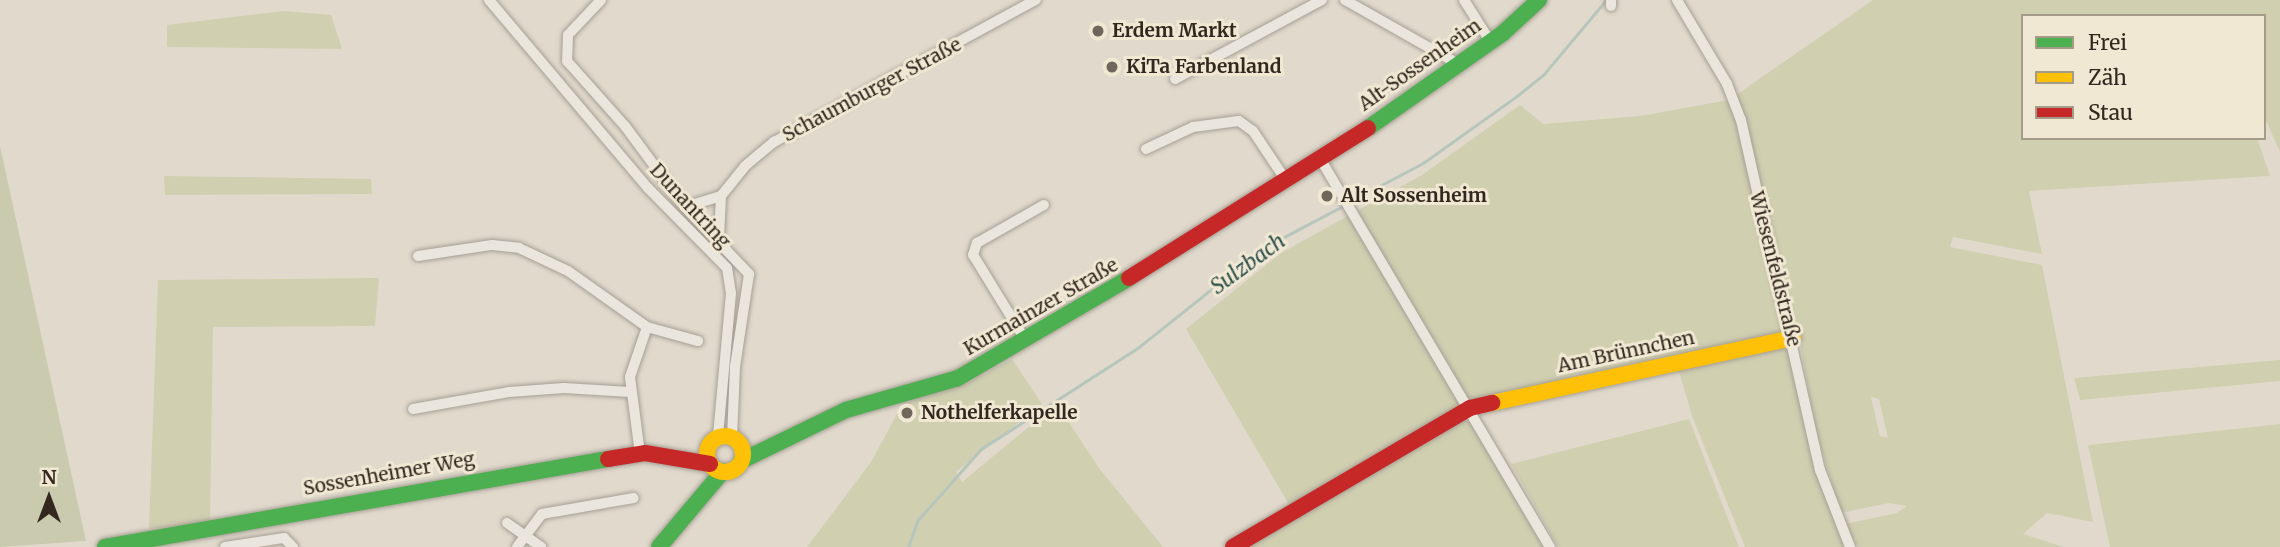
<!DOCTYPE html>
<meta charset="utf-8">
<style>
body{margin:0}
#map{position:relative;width:2280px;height:547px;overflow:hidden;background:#e1dacc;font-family:Merriweather,serif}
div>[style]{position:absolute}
.green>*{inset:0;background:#d0cfb0}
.cemetery>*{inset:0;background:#cacaaf}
.stream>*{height:2.5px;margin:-1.25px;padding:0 1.25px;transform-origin:1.25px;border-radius:1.25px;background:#b7c6bc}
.roads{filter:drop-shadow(0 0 2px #a69f95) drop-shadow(0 0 2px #a69f95)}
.street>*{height:10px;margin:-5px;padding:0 5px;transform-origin:5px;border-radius:5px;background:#eae5dd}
.fast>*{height:16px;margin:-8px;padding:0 8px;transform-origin:8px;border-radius:8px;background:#4caf50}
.slow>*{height:16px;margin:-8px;padding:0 8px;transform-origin:8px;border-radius:8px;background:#ffc107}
.slow>.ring{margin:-8px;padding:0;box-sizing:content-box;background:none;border:16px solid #ffc107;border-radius:50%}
.jam>*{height:16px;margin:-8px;padding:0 8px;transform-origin:8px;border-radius:8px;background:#c62828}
.dots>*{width:19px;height:19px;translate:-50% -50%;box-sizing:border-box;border:4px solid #f1e8d3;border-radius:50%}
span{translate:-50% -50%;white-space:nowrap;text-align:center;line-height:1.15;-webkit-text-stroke:6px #f1e8d3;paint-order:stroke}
.poi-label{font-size:19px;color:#33281f;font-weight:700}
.left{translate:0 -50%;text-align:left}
.street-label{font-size:19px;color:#33281f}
.water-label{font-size:21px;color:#2f524e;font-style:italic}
.legend{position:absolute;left:2021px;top:14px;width:245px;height:126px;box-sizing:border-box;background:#f1e8d3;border:2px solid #a59b8b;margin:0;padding:9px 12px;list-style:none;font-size:21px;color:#33281f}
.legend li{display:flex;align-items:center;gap:14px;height:35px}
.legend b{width:35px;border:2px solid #a59b8b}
.north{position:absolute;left:14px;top:463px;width:70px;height:70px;-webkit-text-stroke:5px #f1e8d3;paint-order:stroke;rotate:0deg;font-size:19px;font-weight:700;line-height:28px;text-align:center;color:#33281f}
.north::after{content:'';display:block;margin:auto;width:24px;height:32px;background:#33281f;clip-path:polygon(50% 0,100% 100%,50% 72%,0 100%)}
</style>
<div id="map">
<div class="green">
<div style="clip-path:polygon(evenodd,1873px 0,2280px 0,2280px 152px,2264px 116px,2264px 16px,2023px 16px,2023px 138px,2257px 138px,2270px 176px,2029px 191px,2042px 254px,1953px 237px,1950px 247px,2042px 265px,2093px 522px,2047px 513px,2023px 534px,2064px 547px,1858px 547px,1845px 524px,1897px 513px,1907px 506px,1889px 503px,1841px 513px,1816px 431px,1798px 332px,1473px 402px,1291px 508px,1186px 329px,1281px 253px,1422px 175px,1520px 105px,1543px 124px,1640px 116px,1729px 100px,1873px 0,1871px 397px,1879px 399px,1888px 438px,1880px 436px,1871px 397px)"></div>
<div style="clip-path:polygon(284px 11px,331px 15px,342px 49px,167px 47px,167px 25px)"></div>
<div style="clip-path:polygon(164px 176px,371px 179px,372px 194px,165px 195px)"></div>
<div style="clip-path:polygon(379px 278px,375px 326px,213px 327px,210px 523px,149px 529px,158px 280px)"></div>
<div style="clip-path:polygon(1789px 341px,1820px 470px,1850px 547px,1745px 547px,1692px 416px,1678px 368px)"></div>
<div style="clip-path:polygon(1012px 359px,1042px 404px,956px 472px,962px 482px,1042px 416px,1064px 415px,1099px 468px,1163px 547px,807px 547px,871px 462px,904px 401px,964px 385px)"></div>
<div style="clip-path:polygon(2280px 360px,2280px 381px,2080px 400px,2074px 378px)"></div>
<div style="clip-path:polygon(1689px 419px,1739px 547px,1558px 547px,1511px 464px)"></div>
<div style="clip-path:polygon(1460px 420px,1473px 422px,1544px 547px,1241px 547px)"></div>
<div style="clip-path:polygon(2280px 424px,2280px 547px,2110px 547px,2088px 445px)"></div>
</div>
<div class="cemetery">
<div style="clip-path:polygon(0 146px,86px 541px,0 547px)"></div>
</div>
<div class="stream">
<div style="left:1351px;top:201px;width:81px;rotate:-27.8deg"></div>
<div style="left:1423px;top:163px;width:115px;rotate:-35.5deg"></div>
<div style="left:1517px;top:96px;width:35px;rotate:-39deg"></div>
<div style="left:1544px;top:74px;width:97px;rotate:-50deg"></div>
<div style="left:908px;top:547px;width:29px;rotate:-70deg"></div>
<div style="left:918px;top:520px;width:95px;rotate:-48.4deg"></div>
<div style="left:981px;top:449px;width:188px;rotate:-32.8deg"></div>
<div style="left:1139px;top:347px;width:159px;rotate:-38.6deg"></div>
<div style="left:1263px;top:248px;width:93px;rotate:-27.7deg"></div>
</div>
<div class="roads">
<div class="street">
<div style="left:489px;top:0;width:246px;rotate:49.8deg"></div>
<div style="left:648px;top:188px;width:112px;rotate:45.4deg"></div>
<div style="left:727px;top:268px;width:25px;rotate:81deg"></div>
<div style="left:731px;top:293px;width:145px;rotate:95.2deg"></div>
<div style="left:601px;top:0;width:48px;rotate:133.3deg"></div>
<div style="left:568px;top:35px;width:26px;rotate:92deg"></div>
<div style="left:567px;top:61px;width:87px;rotate:48.3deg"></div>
<div style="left:625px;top:126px;width:101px;rotate:53.5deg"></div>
<div style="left:685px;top:207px;width:93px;rotate:46.3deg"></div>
<div style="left:749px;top:274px;width:94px;rotate:98.6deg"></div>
<div style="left:735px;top:367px;width:71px;rotate:92.4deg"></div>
<div style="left:1345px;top:0;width:122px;rotate:29.5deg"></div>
<div style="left:1451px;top:60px;width:8px;rotate:60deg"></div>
<div style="left:1464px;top:0;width:49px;rotate:57.6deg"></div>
<div style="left:1677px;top:0;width:98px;rotate:59.2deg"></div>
<div style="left:1727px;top:84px;width:39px;rotate:69deg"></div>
<div style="left:1741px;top:120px;width:359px;rotate:77.3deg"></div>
<div style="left:1820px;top:470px;width:83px;rotate:68.7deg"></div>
<div style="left:1611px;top:6px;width:6px;rotate:-90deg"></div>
<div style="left:1175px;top:79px;width:167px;rotate:-28.3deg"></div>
<div style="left:1146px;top:149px;width:52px;rotate:-25.1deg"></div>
<div style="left:1193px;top:127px;width:46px;rotate:-7.4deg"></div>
<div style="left:1239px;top:121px;width:17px;rotate:36deg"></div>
<div style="left:1253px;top:131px;width:61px;rotate:56.3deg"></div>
<div style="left:1321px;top:160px;width:450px;rotate:59.4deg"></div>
<div style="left:685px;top:207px;width:38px;rotate:-17deg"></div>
<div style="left:721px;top:196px;width:38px;rotate:-51deg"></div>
<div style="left:745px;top:166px;width:38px;rotate:-40deg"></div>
<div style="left:774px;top:142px;width:298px;rotate:-28.5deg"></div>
<div style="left:719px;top:238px;width:42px;rotate:-87.3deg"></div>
<div style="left:418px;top:256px;width:75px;rotate:-8.5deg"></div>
<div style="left:492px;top:245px;width:27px;rotate:6deg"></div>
<div style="left:519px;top:248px;width:54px;rotate:25.1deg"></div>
<div style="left:568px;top:271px;width:97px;rotate:35.3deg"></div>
<div style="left:647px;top:327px;width:53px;rotate:108.8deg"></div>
<div style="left:630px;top:377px;width:78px;rotate:82.6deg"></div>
<div style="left:647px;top:327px;width:53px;rotate:15.4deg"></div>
<div style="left:1026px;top:341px;width:101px;rotate:-121.6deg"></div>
<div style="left:973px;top:255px;width:13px;rotate:-72deg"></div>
<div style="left:977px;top:243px;width:77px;rotate:-29.6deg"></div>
<div style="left:413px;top:409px;width:97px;rotate:-10deg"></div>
<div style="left:509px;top:392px;width:55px;rotate:-4.2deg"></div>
<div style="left:564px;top:388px;width:66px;rotate:3.5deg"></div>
<div style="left:507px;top:523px;width:42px;rotate:35.2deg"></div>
<div style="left:225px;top:547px;width:60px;rotate:-8.7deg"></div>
<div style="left:284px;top:538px;width:13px;rotate:45deg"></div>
<div style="left:517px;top:547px;width:41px;rotate:-52.9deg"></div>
<div style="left:542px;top:514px;width:93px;rotate:-9.9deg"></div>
</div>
<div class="fast">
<div style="left:1368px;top:128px;width:165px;rotate:-35.1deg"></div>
<div style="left:1503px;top:33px;width:49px;rotate:-42.5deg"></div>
<div style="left:741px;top:461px;width:117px;rotate:-25.9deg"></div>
<div style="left:846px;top:410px;width:116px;rotate:-15.9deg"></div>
<div style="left:958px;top:378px;width:198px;rotate:-30.3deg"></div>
<div style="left:105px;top:547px;width:511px;rotate:-9.92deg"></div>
<div style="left:659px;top:547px;width:99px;rotate:-49.9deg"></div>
</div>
<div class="slow">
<div style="left:1492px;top:403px;width:308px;rotate:-12.2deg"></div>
<div class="ring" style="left:707px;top:436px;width:20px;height:20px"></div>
</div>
<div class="jam">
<div style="left:1129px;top:278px;width:282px;rotate:-32.1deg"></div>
<div style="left:608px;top:459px;width:37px;rotate:-9deg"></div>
<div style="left:645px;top:453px;width:66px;rotate:9.6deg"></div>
<div style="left:1233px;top:547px;width:275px;rotate:-30.4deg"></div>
<div style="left:1470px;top:408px;width:23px;rotate:-13deg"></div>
</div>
</div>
<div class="dots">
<div style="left:1098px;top:31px;background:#70665c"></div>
<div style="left:1112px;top:67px;background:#70665c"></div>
<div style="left:1327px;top:196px;background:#70665c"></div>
<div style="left:907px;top:413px;background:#70665c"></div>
</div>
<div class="poi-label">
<span class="left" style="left:1112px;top:31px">Erdem Markt</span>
<span class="left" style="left:1126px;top:67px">KiTa Farbenland</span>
<span class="left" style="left:1341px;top:196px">Alt Sossenheim</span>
<span class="left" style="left:921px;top:413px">Nothelferkapelle</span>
</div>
<div class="street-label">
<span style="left:1420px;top:65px;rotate:-35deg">Alt-Sossenheim</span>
<span style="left:872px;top:90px;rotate:-28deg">Schaumburger Straße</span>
<span style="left:690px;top:206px;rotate:47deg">Dunantring</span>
<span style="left:1775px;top:269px;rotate:76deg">Wiesenfeldstraße</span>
<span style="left:1041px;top:307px;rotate:-30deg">Kurmainzer Straße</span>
<span style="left:1626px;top:352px;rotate:-12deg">Am Brünnchen</span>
<span style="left:389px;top:474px;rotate:-10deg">Sossenheimer Weg</span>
</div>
<div class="water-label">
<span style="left:1248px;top:264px;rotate:-36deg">Sulzbach</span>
</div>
<ul class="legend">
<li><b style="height:9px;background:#4caf50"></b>Frei</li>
<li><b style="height:9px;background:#ffc107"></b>Zäh</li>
<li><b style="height:9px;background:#c62828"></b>Stau</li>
</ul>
<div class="north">N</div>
</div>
